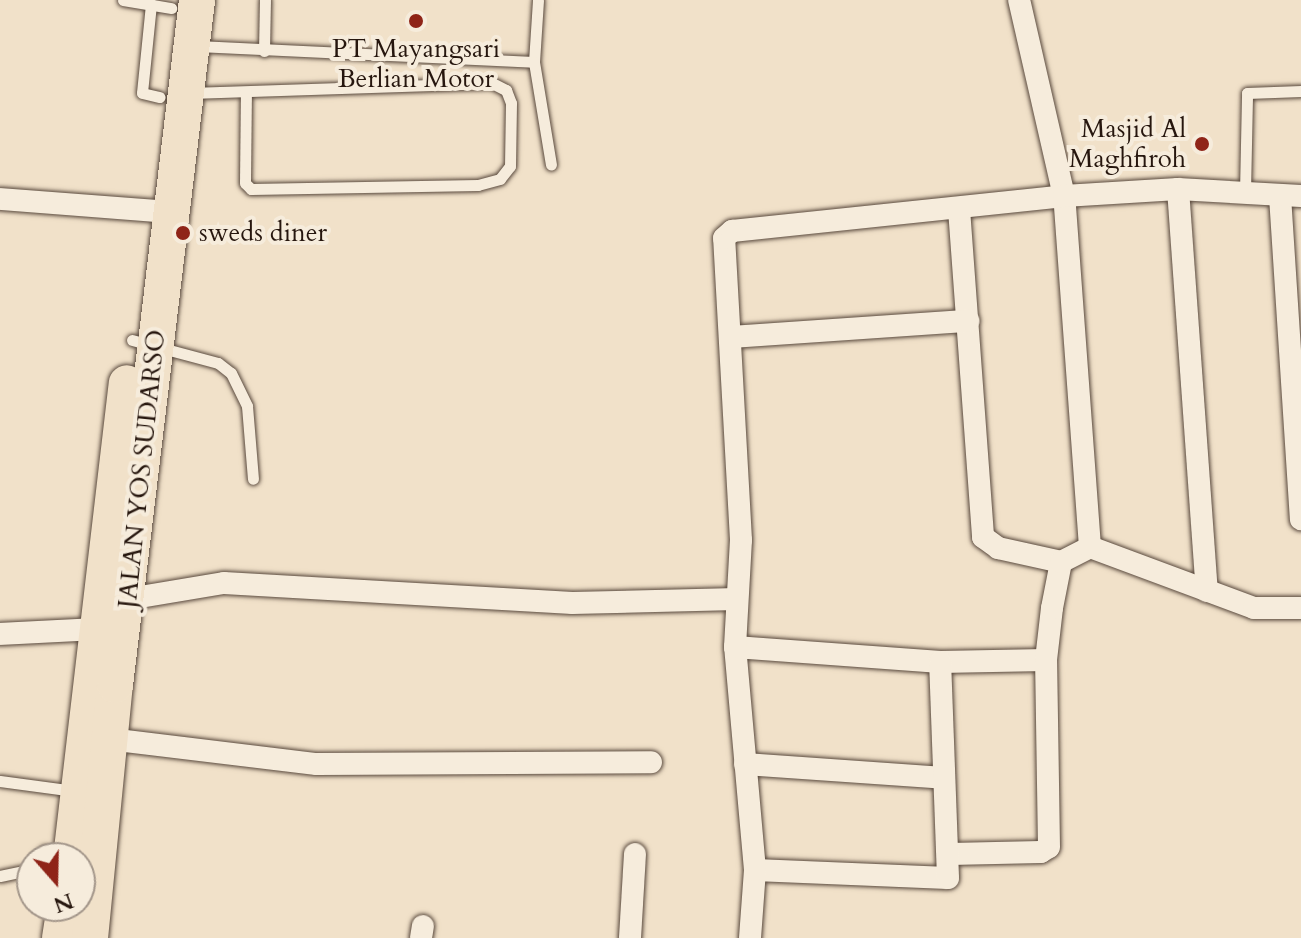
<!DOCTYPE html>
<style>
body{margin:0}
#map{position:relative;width:1301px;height:938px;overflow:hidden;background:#f1e1c9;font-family:Cardo,serif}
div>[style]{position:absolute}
.roads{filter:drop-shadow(0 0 2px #59493d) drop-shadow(0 0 2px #59493d)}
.service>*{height:11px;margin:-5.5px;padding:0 5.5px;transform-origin:5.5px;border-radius:5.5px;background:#f6ecdc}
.minor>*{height:22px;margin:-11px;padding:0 11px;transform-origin:11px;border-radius:11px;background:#f6ecdc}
.trunk>*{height:36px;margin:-18px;padding:0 18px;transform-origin:18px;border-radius:18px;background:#f1e1c9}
.dots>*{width:22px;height:22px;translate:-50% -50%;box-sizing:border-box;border:4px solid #f6ecdc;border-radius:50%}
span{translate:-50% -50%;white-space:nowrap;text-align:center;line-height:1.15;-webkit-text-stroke:8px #f6ecdc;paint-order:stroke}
.poi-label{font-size:26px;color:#26160e}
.right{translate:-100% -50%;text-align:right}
.left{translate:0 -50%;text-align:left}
.street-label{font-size:26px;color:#26160e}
.north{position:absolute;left:16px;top:842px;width:80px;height:80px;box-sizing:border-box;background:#f6ecdc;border:2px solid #a3968a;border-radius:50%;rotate:160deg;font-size:22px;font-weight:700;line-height:32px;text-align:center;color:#26160e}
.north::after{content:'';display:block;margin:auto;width:28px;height:36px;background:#8f2418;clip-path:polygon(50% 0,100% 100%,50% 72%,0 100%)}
</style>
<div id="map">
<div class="roads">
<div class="service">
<div style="left:123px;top:0;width:49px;rotate:9.5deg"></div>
<div style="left:151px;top:4px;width:89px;rotate:95.8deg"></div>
<div style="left:142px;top:93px;width:18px;rotate:13deg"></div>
<div style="left:197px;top:46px;width:337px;rotate:2.7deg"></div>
<div style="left:534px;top:62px;width:62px;rotate:-86.3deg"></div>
<div style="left:264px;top:51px;width:51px;rotate:-88.9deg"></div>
<div style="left:534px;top:62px;width:104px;rotate:80.6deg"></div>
<div style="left:190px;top:93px;width:302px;rotate:-1.9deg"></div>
<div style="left:492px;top:83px;width:16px;rotate:27deg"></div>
<div style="left:506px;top:90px;width:14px;rotate:69deg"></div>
<div style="left:511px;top:103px;width:63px;rotate:90.9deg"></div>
<div style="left:510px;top:166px;width:16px;rotate:128deg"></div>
<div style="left:500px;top:179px;width:23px;rotate:165deg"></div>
<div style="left:478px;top:185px;width:227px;rotate:179deg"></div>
<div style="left:251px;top:189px;width:8px;rotate:-135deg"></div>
<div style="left:245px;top:183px;width:91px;rotate:-89.4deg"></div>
<div style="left:1245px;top:192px;width:99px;rotate:-88.8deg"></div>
<div style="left:1247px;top:93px;width:54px;rotate:-2.1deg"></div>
<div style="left:132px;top:340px;width:89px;rotate:15deg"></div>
<div style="left:218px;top:363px;width:16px;rotate:38deg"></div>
<div style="left:231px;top:373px;width:37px;rotate:64deg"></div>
<div style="left:247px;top:406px;width:73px;rotate:85.3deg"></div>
<div style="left:0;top:781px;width:75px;rotate:7.7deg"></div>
<div style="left:37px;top:858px;width:11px;rotate:-41deg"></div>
<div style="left:45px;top:851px;width:22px;rotate:5deg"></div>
<div style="left:0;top:876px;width:33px;rotate:-12deg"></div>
</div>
<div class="minor">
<div style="left:1178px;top:189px;width:403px;rotate:85.9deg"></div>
<div style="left:1280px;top:196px;width:324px;rotate:86.3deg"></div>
<div style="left:0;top:199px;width:169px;rotate:4.4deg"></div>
<div style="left:959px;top:209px;width:329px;rotate:85.8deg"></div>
<div style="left:983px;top:537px;width:19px;rotate:36deg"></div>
<div style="left:998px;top:548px;width:65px;rotate:12.5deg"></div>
<div style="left:731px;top:337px;width:238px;rotate:-3.9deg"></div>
<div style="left:1090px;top:547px;width:175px;rotate:20.4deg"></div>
<div style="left:1254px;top:608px;width:47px"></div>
<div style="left:128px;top:599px;width:97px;rotate:-9.5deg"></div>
<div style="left:224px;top:583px;width:349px;rotate:3.3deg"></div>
<div style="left:572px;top:603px;width:165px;rotate:-1.4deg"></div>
<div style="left:0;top:634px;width:96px;rotate:-3deg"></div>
<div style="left:735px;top:647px;width:206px;rotate:4.2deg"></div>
<div style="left:940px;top:662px;width:106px;rotate:-1.1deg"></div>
<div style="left:109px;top:739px;width:209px;rotate:6.9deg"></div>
<div style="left:317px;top:764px;width:334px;rotate:-0.3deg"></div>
<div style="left:745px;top:764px;width:199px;rotate:4deg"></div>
<div style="left:950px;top:854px;width:91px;rotate:-1.3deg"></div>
<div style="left:1041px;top:852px;width:9px;rotate:-32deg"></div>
<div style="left:1049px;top:847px;width:187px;rotate:-90.9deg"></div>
<div style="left:1046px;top:660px;width:52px;rotate:-83.4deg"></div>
<div style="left:1052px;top:608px;width:47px;rotate:-78.9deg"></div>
<div style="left:1061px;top:562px;width:33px;rotate:-27deg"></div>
<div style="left:1090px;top:547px;width:352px;rotate:-94.2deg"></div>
<div style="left:1064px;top:196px;width:201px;rotate:-102.9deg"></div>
<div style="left:755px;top:870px;width:193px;rotate:2.4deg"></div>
<div style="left:948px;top:878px;width:216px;rotate:-92.1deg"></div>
<div style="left:421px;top:938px;width:12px;rotate:-81deg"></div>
<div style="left:630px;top:938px;width:84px;rotate:-86.6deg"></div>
<div style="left:750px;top:938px;width:68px;rotate:-85.8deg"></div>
<div style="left:755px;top:870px;width:224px;rotate:-95.1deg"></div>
<div style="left:735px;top:647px;width:107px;rotate:-86.8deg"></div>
<div style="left:741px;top:540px;width:302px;rotate:-93.2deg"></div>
<div style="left:724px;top:238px;width:11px;rotate:-41deg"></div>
<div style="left:732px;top:231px;width:334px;rotate:-6deg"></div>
<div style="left:1064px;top:196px;width:114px;rotate:-3.5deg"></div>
<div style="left:1178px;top:189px;width:123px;rotate:3.3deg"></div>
</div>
<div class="trunk">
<div style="left:71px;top:858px;width:478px;rotate:-83.3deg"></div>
<div style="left:60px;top:938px;width:32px;rotate:-81deg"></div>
<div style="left:90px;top:938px;width:254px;rotate:-84.4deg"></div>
<div style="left:115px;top:685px;width:690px;rotate:-83.17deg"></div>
</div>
</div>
<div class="dots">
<div style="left:416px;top:21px;background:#8f2418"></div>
<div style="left:1202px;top:144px;background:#8f2418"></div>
<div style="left:183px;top:233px;background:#8f2418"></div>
</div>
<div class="poi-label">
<span style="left:416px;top:64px">PT Mayangsari<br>Berlian Motor</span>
<span class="right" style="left:1186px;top:144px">Masjid Al<br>Maghfiroh</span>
<span class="left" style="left:199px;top:233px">sweds diner</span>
</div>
<div class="street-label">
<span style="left:142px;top:469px;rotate:-84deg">JALAN YOS SUDARSO</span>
</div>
<div class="north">N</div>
</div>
